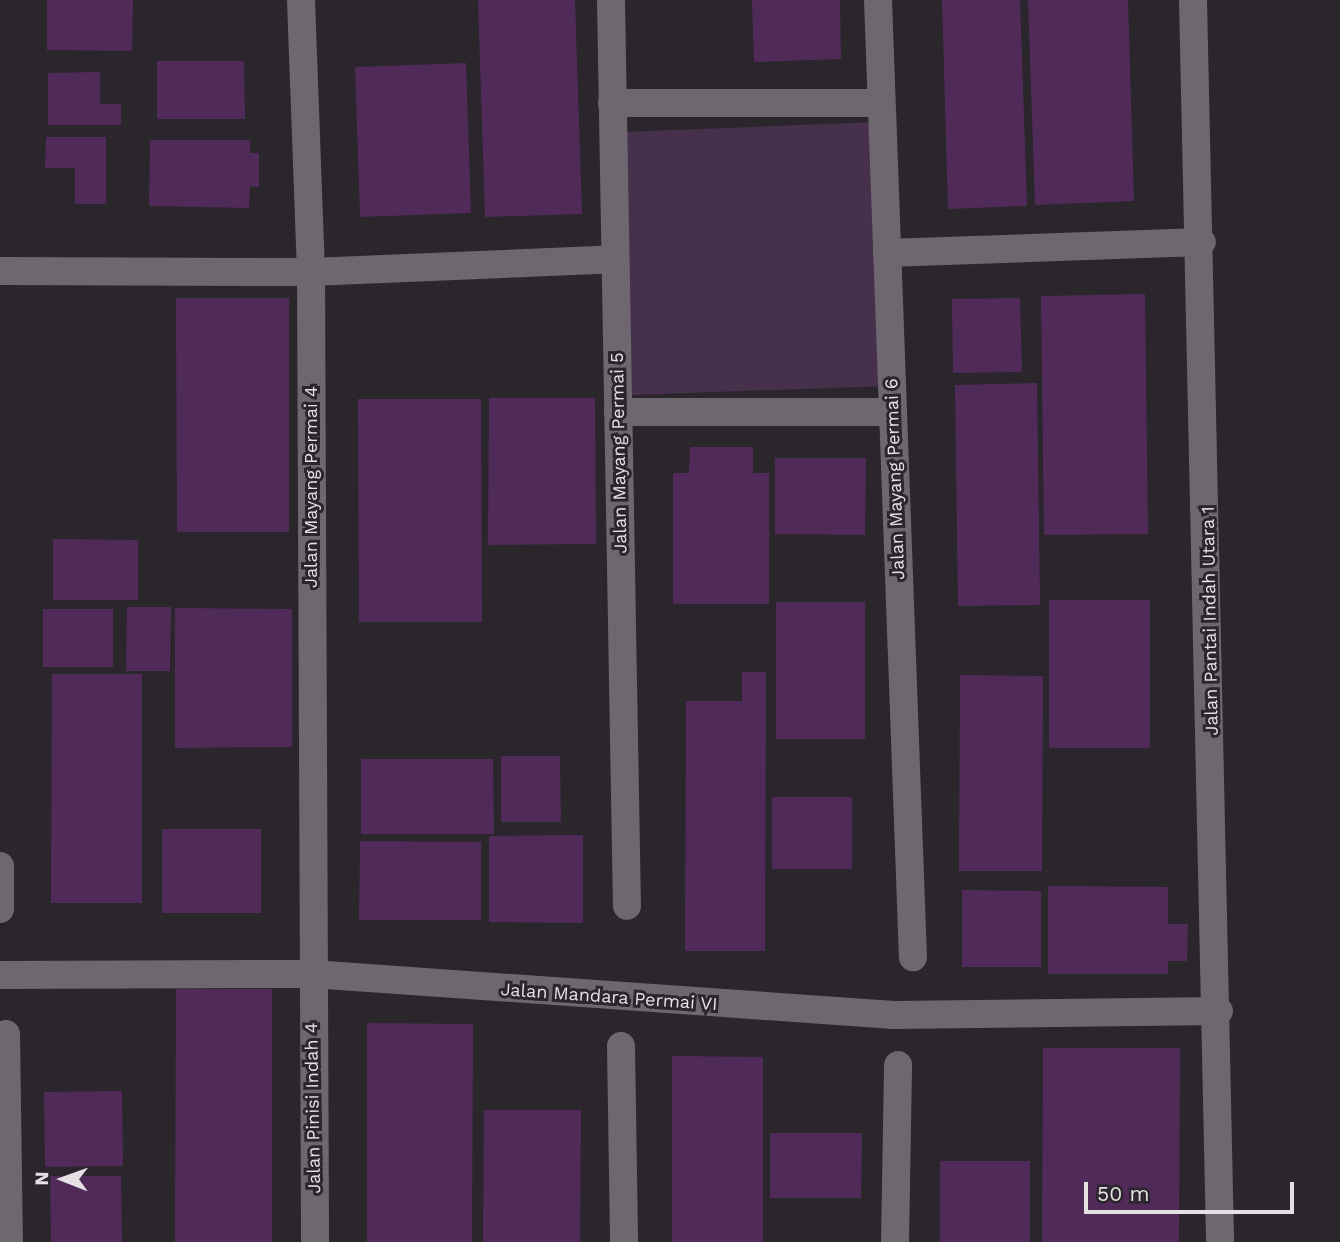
<!DOCTYPE html>
<style>
body{margin:0}
#map{position:relative;width:1340px;height:1242px;overflow:hidden;background:#2b262c;font-family:"Work Sans",sans-serif}
div>[style]{position:absolute}
.green>*{inset:0;background:#47304c}
.building>*{inset:0;background:#502b59}
.street>*{height:28px;margin:-14px;padding:0 14px;transform-origin:14px;border-radius:14px;background:#6e676f}
span{translate:-50% -50%;white-space:nowrap;text-align:center;line-height:1.15;-webkit-text-stroke:6px #2b262c;paint-order:stroke}
.street-label{font-size:18px;color:#e4e0e4}
.north{position:absolute;left:28px;top:1144px;width:70px;height:70px;-webkit-text-stroke:5px #2b262c;paint-order:stroke;rotate:271deg;font-size:19px;font-weight:700;line-height:28px;text-align:center;color:#e4e0e4}
.north::after{content:'';display:block;margin:auto;width:24px;height:32px;background:#e4e0e4;clip-path:polygon(50% 0,100% 100%,50% 72%,0 100%)}
.scale{position:absolute;left:1084px;top:1182px;width:210px;height:32px;box-sizing:border-box;border:4px solid #e4e0e4;border-top:0;padding-left:9px;font-size:21px;line-height:24px;white-space:nowrap;color:#e4e0e4;-webkit-text-stroke:5px #2b262c;paint-order:stroke}
</style>
<div id="map">
<div class="green">
<div style="clip-path:polygon(878px 122px,887px 386px,632px 395px,623px 132px)"></div>
</div>
<div class="building">
<div style="clip-path:polygon(47px 0,133px 0,132px 51px,47px 50px)"></div>
<div style="clip-path:polygon(478px 0,575px 0,582px 214px,485px 217px)"></div>
<div style="clip-path:polygon(752px 0,840px 0,841px 59px,754px 62px)"></div>
<div style="clip-path:polygon(942px 0,1020px 0,1027px 206px,948px 209px)"></div>
<div style="clip-path:polygon(1028px 0,1128px 0,1134px 201px,1035px 205px)"></div>
<div style="clip-path:polygon(157px 61px,244px 61px,245px 119px,157px 119px)"></div>
<div style="clip-path:polygon(466px 63px,471px 213px,360px 217px,355px 67px)"></div>
<div style="clip-path:polygon(100px 72px,100px 104px,121px 104px,121px 125px,48px 125px,48px 73px)"></div>
<div style="clip-path:polygon(46px 137px,106px 137px,106px 204px,75px 204px,75px 168px,45px 168px)"></div>
<div style="clip-path:polygon(150px 140px,250px 140px,250px 153px,259px 153px,259px 187px,250px 186px,249px 208px,149px 206px)"></div>
<div style="clip-path:polygon(1145px 294px,1148px 534px,1044px 535px,1041px 296px)"></div>
<div style="clip-path:polygon(176px 298px,289px 298px,289px 532px,177px 532px)"></div>
<div style="clip-path:polygon(1020px 298px,1022px 372px,953px 373px,952px 299px)"></div>
<div style="clip-path:polygon(1037px 383px,1040px 605px,958px 606px,955px 385px)"></div>
<div style="clip-path:polygon(489px 398px,595px 398px,596px 544px,488px 545px)"></div>
<div style="clip-path:polygon(358px 399px,481px 399px,482px 622px,359px 622px)"></div>
<div style="clip-path:polygon(690px 447px,753px 447px,753px 473px,769px 473px,769px 604px,673px 604px,673px 473px,689px 473px)"></div>
<div style="clip-path:polygon(775px 458px,866px 458px,865px 535px,775px 534px)"></div>
<div style="clip-path:polygon(53px 539px,138px 540px,138px 600px,53px 600px)"></div>
<div style="clip-path:polygon(1049px 600px,1150px 600px,1150px 748px,1049px 748px)"></div>
<div style="clip-path:polygon(776px 602px,865px 602px,865px 739px,776px 739px)"></div>
<div style="clip-path:polygon(127px 607px,171px 607px,170px 671px,126px 671px)"></div>
<div style="clip-path:polygon(175px 608px,292px 609px,292px 747px,175px 748px)"></div>
<div style="clip-path:polygon(43px 609px,113px 609px,113px 667px,43px 667px)"></div>
<div style="clip-path:polygon(742px 672px,766px 672px,765px 951px,685px 951px,686px 701px,742px 701px)"></div>
<div style="clip-path:polygon(52px 674px,142px 674px,142px 903px,51px 903px)"></div>
<div style="clip-path:polygon(960px 675px,1043px 676px,1042px 871px,959px 871px)"></div>
<div style="clip-path:polygon(501px 756px,560px 756px,561px 822px,501px 822px)"></div>
<div style="clip-path:polygon(361px 759px,493px 759px,494px 834px,361px 834px)"></div>
<div style="clip-path:polygon(772px 797px,852px 797px,852px 869px,772px 869px)"></div>
<div style="clip-path:polygon(162px 829px,261px 829px,261px 913px,162px 913px)"></div>
<div style="clip-path:polygon(583px 835px,583px 923px,489px 922px,489px 836px)"></div>
<div style="clip-path:polygon(360px 841px,481px 842px,481px 920px,359px 920px)"></div>
<div style="clip-path:polygon(1048px 886px,1168px 887px,1168px 924px,1188px 924px,1187px 961px,1168px 961px,1168px 974px,1048px 974px)"></div>
<div style="clip-path:polygon(962px 890px,1041px 891px,1041px 967px,962px 967px)"></div>
<div style="clip-path:polygon(176px 989px,272px 989px,272px 1242px,175px 1242px)"></div>
<div style="clip-path:polygon(367px 1023px,473px 1024px,472px 1242px,367px 1242px)"></div>
<div style="clip-path:polygon(1043px 1048px,1180px 1048px,1179px 1242px,1042px 1242px)"></div>
<div style="clip-path:polygon(672px 1056px,763px 1057px,763px 1242px,672px 1242px)"></div>
<div style="clip-path:polygon(122px 1091px,123px 1166px,45px 1167px,44px 1092px)"></div>
<div style="clip-path:polygon(484px 1110px,581px 1110px,580px 1242px,483px 1242px)"></div>
<div style="clip-path:polygon(770px 1133px,862px 1133px,861px 1198px,770px 1198px)"></div>
<div style="clip-path:polygon(940px 1161px,1030px 1161px,1030px 1242px,940px 1242px)"></div>
<div style="clip-path:polygon(50px 1176px,121px 1176px,122px 1242px,51px 1242px)"></div>
</div>
<div class="street">
<div style="left:301px;top:0;width:272px;rotate:87.9deg"></div>
<div style="left:311px;top:272px;width:970px;rotate:89.76deg"></div>
<div style="left:611px;top:0;width:906px;rotate:88.99deg"></div>
<div style="left:878px;top:0;width:958px;rotate:87.91deg"></div>
<div style="left:1193px;top:0;width:1242px;rotate:88.75deg"></div>
<div style="left:612px;top:103px;width:269px"></div>
<div style="left:887px;top:253px;width:315px;rotate:-2deg"></div>
<div style="left:0;top:271px;width:311px;rotate:0.2deg"></div>
<div style="left:311px;top:272px;width:304px;rotate:-2.4deg"></div>
<div style="left:618px;top:412px;width:275px"></div>
<div style="left:0;top:866px;width:43px;rotate:90deg"></div>
<div style="left:0;top:975px;width:312px;rotate:-0.2deg"></div>
<div style="left:312px;top:974px;width:583px;rotate:4.03deg"></div>
<div style="left:894px;top:1015px;width:325px;rotate:-0.7deg"></div>
<div style="left:6px;top:1034px;width:208px;rotate:89.2deg"></div>
<div style="left:621px;top:1046px;width:196px;rotate:89.1deg"></div>
<div style="left:895px;top:1242px;width:177px;rotate:-89deg"></div>
</div>
<div class="street-label">
<span style="left:619px;top:453px;rotate:-91deg">Jalan Mayang Permai 5</span>
<span style="left:895px;top:479px;rotate:-92deg">Jalan Mayang Permai 6</span>
<span style="left:311px;top:487px;rotate:-90deg">Jalan Mayang Permai 4</span>
<span style="left:1210px;top:621px;rotate:-91deg">Jalan Pantai Indah Utara 1</span>
<span style="left:609px;top:997px;rotate:4deg">Jalan Mandara Permai VI</span>
<span style="left:313px;top:1108px;rotate:-91deg">Jalan Pinisi Indah 4</span>
</div>
<div class="north">N</div>
<div class="scale">50 m</div>
</div>
